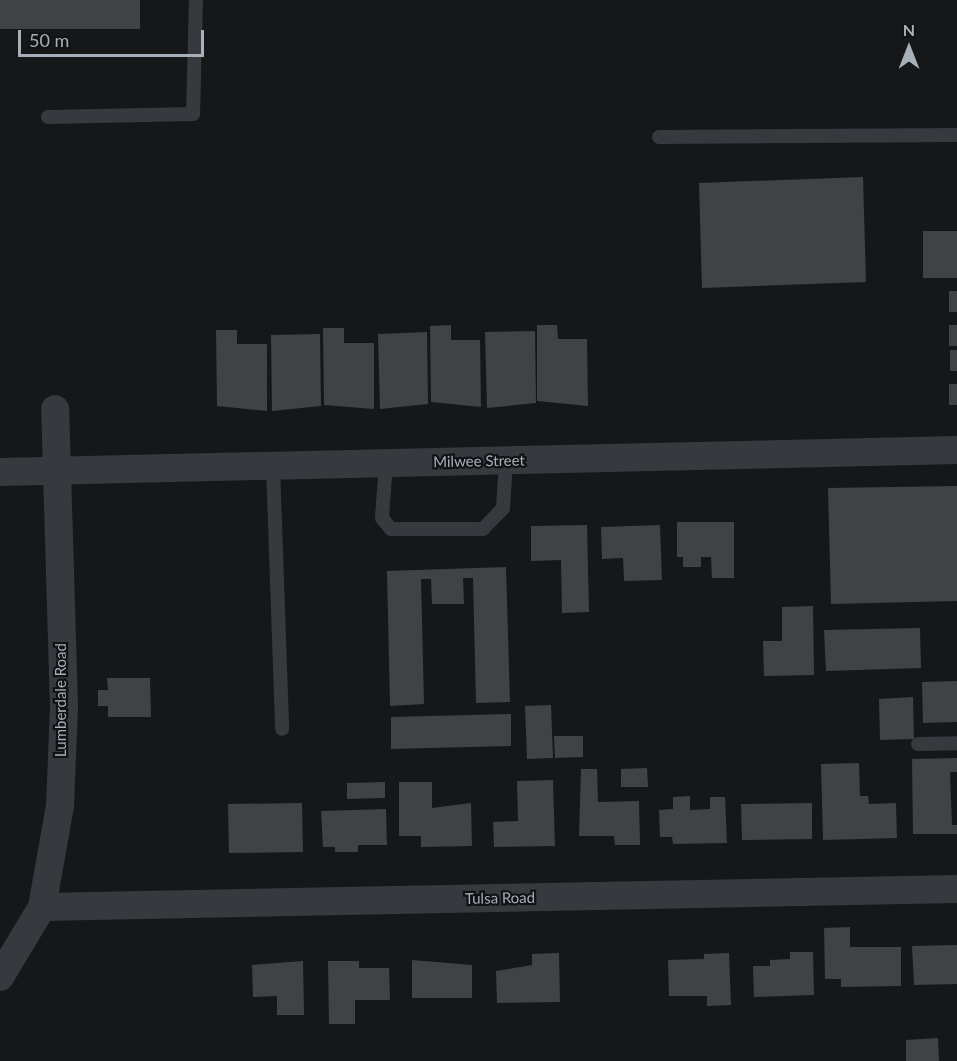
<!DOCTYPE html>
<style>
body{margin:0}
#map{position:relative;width:957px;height:1061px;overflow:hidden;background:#161719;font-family:Lato,sans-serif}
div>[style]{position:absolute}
.building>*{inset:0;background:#404246}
.service>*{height:14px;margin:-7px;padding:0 7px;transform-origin:7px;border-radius:7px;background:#37393e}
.minor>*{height:28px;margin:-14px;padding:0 14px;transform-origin:14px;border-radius:14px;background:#37393e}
span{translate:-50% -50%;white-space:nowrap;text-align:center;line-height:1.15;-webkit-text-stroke:4.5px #111214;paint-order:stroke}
.street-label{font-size:15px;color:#a7afba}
.north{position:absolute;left:879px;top:18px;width:60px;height:60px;-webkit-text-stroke:4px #111214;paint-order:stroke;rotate:0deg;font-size:16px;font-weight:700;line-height:24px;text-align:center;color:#a7afba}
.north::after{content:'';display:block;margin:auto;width:21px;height:27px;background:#a7afba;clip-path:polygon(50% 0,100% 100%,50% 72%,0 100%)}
.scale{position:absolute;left:18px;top:30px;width:186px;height:27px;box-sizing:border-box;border:3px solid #a7afba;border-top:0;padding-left:8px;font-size:18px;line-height:21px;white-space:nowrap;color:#a7afba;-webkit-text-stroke:4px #111214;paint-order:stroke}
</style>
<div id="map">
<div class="building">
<div style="clip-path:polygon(0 0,140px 0,140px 29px,0 29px)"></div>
<div style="clip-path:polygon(863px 177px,866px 282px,702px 288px,699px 183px)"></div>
<div style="clip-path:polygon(923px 231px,957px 231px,957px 278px,923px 278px)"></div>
<div style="clip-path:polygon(949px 291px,957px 291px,957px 312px,949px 312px)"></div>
<div style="clip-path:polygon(451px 325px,451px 340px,480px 340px,481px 407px,431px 402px,430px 326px)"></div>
<div style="clip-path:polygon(537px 325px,557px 325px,558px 339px,587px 339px,588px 406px,537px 401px)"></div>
<div style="clip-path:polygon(949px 325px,957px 325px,957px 346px,949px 346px)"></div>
<div style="clip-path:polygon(323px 328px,344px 328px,344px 343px,374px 343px,374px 409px,324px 405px)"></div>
<div style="clip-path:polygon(216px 330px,237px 330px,237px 344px,267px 344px,267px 411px,217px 406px)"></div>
<div style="clip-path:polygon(535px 331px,536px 403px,487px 408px,485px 332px)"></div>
<div style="clip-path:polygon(427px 332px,428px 404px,380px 409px,378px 334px)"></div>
<div style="clip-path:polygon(320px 334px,321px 406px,272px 411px,271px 335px)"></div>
<div style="clip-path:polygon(950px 350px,957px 350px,957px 371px,950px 371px)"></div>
<div style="clip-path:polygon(949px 384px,957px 384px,957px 405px,949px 405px)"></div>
<div style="clip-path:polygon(957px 486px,957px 601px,831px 604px,828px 488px)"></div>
<div style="clip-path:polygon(677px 522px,734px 522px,734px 578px,712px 578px,711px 557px,701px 557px,701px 567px,683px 567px,683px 557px,677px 557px)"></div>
<div style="clip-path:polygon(587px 525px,589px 612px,562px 613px,561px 560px,531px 561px,531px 526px)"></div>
<div style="clip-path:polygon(660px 525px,662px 580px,624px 581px,623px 558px,602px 559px,601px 527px)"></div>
<div style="clip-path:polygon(506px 567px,510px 702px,476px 703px,473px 578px,463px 578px,464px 604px,432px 604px,431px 579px,421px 579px,424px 704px,390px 706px,387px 571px)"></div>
<div style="clip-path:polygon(813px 606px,814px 675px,764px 676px,763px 641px,782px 641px,782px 607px)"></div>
<div style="clip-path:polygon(920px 628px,921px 668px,826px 671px,824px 630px)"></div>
<div style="clip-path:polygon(107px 678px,150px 678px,151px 717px,108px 717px,108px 706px,98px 706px,98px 690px,108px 690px)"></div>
<div style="clip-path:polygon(957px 681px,957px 722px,923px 723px,922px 682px)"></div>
<div style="clip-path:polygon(913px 697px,914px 739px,880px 740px,879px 699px)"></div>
<div style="clip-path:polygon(551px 705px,553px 758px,527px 759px,525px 706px)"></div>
<div style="clip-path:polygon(511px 714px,511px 746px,391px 749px,391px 717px)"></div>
<div style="clip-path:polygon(554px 736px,583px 736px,583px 757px,555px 758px)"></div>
<div style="clip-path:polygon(957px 758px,957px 772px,950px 772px,952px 825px,957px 825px,957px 834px,913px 834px,912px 759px)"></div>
<div style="clip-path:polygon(859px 763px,860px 796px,868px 796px,869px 804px,896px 803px,897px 838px,823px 840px,821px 764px)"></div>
<div style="clip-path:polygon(647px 768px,648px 787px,621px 787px,621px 769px)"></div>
<div style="clip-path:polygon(581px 769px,597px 769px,598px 802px,639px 801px,640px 845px,615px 845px,614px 836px,579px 836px)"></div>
<div style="clip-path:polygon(553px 780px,555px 846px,494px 847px,493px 822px,518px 821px,517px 781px)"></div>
<div style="clip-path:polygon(385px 782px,385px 798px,347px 799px,347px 783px)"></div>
<div style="clip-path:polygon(399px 782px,432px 782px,432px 808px,471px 803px,472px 846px,421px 847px,421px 836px,399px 836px)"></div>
<div style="clip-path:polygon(690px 796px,690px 810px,710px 809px,710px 797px,725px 797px,727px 843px,673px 844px,672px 837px,660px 837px,659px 810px,673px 809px,673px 797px)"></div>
<div style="clip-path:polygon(302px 803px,303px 852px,229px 853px,228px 804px)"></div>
<div style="clip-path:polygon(812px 803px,812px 839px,742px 840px,741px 804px)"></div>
<div style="clip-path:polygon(386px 809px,387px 845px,358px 845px,358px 852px,335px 852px,335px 847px,323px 847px,321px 811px)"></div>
<div style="clip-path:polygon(850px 927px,850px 947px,901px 947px,901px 986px,841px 987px,841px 979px,825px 979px,824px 928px)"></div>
<div style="clip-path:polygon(957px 945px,957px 984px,914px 985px,912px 946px)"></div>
<div style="clip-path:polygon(790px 952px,813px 952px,814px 995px,754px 997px,753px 966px,770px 966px,770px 960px,790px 959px)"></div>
<div style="clip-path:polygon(559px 953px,560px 1002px,497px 1003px,496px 971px,532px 965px,532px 954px)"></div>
<div style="clip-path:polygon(729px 953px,731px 1005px,707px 1006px,707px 996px,669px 996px,668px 960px,704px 959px,704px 954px)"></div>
<div style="clip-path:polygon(412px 960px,472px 965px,472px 998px,412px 998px)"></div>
<div style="clip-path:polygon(303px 961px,304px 1015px,277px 1015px,277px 996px,253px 997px,252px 965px)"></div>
<div style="clip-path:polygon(328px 961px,359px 961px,359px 968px,389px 968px,390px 1000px,355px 1000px,355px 1024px,329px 1024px)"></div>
<div style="clip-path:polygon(938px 1038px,939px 1061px,906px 1061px,906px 1040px)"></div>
</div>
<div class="service">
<div style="left:48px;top:117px;width:145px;rotate:-1.2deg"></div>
<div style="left:193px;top:114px;width:114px;rotate:-88.5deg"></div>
<div style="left:659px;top:137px;width:298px;rotate:-0.4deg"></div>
<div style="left:386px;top:463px;width:55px;rotate:94.2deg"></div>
<div style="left:382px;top:518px;width:14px;rotate:51deg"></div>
<div style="left:391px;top:529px;width:92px"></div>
<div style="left:483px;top:529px;width:29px;rotate:-46deg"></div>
<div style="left:503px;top:508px;width:48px;rotate:-86.4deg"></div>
<div style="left:273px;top:466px;width:263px;rotate:88deg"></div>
<div style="left:918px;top:744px;width:39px;rotate:-1deg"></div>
</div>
<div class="minor">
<div style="left:0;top:472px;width:957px;rotate:-1.32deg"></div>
<div style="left:42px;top:907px;width:915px;rotate:-1.13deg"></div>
<div style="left:0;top:977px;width:82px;rotate:-59deg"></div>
<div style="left:42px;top:907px;width:103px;rotate:-79.9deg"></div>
<div style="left:60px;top:806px;width:99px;rotate:-87.7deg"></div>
<div style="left:64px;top:707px;width:298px;rotate:-91.7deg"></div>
</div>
<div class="street-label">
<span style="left:479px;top:461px;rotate:-1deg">Milwee Street</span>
<span style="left:61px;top:700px;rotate:-90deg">Lumberdale Road</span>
<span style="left:500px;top:898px;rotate:-1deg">Tulsa Road</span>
</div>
<div class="north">N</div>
<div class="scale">50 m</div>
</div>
